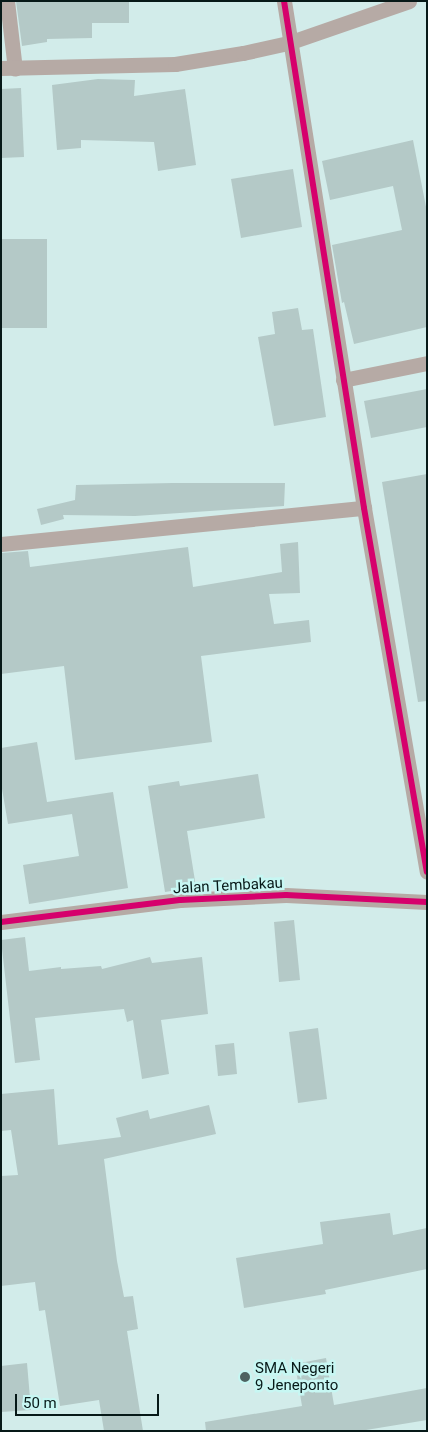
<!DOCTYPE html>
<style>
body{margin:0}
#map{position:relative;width:428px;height:1432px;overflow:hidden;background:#d2ecea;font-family:Roboto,sans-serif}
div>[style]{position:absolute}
.building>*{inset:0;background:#b4c9c7}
.minor>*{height:15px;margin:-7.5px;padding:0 7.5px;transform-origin:7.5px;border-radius:7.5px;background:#b6aaa5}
.cycleway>*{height:6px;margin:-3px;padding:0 3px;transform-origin:3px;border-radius:3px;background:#d6006c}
.dots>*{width:14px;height:14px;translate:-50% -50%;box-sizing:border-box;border:2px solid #c7f7f3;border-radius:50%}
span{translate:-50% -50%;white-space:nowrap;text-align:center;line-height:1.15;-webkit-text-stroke:5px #c7f7f3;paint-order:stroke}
.street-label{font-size:15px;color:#071918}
.poi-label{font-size:15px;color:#071918}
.left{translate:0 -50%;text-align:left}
.frame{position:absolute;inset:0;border:2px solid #071918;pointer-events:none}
.scale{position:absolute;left:15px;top:1394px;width:144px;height:22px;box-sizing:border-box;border:2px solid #071918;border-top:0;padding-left:6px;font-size:15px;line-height:18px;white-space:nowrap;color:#071918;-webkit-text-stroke:4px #c7f7f3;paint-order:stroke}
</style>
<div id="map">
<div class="building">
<div style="clip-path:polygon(16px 1px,129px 1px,129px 23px,92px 23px,92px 38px,47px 39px,47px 42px,22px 46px)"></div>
<div style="clip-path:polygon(98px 79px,135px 80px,134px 96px,185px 89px,196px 165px,158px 171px,154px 142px,81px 140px,81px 148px,57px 150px,52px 85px)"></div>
<div style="clip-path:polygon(21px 88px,24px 157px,1px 158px,1px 89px)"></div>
<div style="clip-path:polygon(413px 140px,427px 212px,427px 327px,354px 344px,344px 302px,342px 303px,332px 245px,402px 230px,393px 186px,330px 200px,322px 161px)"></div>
<div style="clip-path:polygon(293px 169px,302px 227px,241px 238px,231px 179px)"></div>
<div style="clip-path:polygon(1px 239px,47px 239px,47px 328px,1px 328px)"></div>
<div style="clip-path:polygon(298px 308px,302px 330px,313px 329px,326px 417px,274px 426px,258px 337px,275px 334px,272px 312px)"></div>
<div style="clip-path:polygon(427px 389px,427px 427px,371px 438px,364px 401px)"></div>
<div style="clip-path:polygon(427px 474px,427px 701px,418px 702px,382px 482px)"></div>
<div style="clip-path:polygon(173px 483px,285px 483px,284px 506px,135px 516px,63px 515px,64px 519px,41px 525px,37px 509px,75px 500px,76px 485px)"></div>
<div style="clip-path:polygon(298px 542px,300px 593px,269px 594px,274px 624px,309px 620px,311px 642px,201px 656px,212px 742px,75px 760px,64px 666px,1px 674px,1px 553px,28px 551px,30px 567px,188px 547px,193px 587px,282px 572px,280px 544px)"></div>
<div style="clip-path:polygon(37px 742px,47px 802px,113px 792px,128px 888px,29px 904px,23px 865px,79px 856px,72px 814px,8px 824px,1px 783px,1px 748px)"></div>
<div style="clip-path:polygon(258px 774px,265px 818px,187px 831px,196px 887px,165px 892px,148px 786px,179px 781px,180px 786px)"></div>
<div style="clip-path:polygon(294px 920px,300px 980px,279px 982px,274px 922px)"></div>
<div style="clip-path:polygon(25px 937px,29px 971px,61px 967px,61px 969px,101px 966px,102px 969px,150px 957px,152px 963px,202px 957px,208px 1014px,161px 1020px,169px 1074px,142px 1079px,133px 1020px,127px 1022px,124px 1009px,35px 1018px,40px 1060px,15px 1063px,1px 940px)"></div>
<div style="clip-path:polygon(318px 1028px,327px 1099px,298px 1103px,289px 1032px)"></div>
<div style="clip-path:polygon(234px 1043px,237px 1074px,218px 1076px,215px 1045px)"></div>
<div style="clip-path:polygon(54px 1089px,58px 1145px,121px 1137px,116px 1118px,148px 1110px,150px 1119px,209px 1105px,216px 1134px,104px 1159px,117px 1261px,124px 1297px,133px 1296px,138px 1329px,127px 1331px,143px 1431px,104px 1431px,99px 1400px,60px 1406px,45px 1310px,39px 1311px,35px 1282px,1px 1286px,1px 1176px,18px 1175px,11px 1130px,1px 1131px,1px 1094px)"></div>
<div style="clip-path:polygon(390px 1213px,393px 1235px,427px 1228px,427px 1269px,325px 1290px,326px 1294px,244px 1308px,236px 1258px,323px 1244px,320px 1222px)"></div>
<div style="clip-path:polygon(326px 1358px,334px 1405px,427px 1388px,427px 1420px,360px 1431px,206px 1431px,205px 1422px,302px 1406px,295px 1364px)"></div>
<div style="clip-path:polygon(27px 1363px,31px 1410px,1px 1412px,1px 1366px)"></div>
</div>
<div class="minor">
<div style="left:7px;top:1px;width:68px;rotate:83.3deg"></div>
<div style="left:284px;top:1px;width:513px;rotate:81.03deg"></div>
<div style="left:364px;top:508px;width:369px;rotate:80.2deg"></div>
<div style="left:1px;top:68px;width:174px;rotate:-1.3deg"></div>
<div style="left:175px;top:64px;width:69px;rotate:-9.2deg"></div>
<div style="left:243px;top:53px;width:46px;rotate:-12.5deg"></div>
<div style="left:288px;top:43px;width:128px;rotate:-19.1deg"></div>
<div style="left:343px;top:380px;width:86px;rotate:-11.4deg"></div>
<div style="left:1px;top:544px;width:365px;rotate:-5.7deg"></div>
<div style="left:1px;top:922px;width:180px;rotate:-7deg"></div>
<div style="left:180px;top:900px;width:106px;rotate:-2.7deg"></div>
<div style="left:286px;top:895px;width:141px;rotate:2.8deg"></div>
</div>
<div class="cycleway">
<div style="left:284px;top:1px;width:513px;rotate:81.03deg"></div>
<div style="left:364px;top:508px;width:369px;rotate:80.2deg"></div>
<div style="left:1px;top:922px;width:180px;rotate:-7deg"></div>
<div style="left:180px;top:900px;width:106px;rotate:-2.7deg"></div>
<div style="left:286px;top:895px;width:141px;rotate:2.8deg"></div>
</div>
<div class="dots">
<div style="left:245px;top:1377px;background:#4e6362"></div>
</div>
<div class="street-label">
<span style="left:228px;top:886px;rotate:-3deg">Jalan Tembakau</span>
</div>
<div class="poi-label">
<span class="left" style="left:255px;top:1377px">SMA Negeri<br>9 Jeneponto</span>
</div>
<div class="frame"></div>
<div class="scale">50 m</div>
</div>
